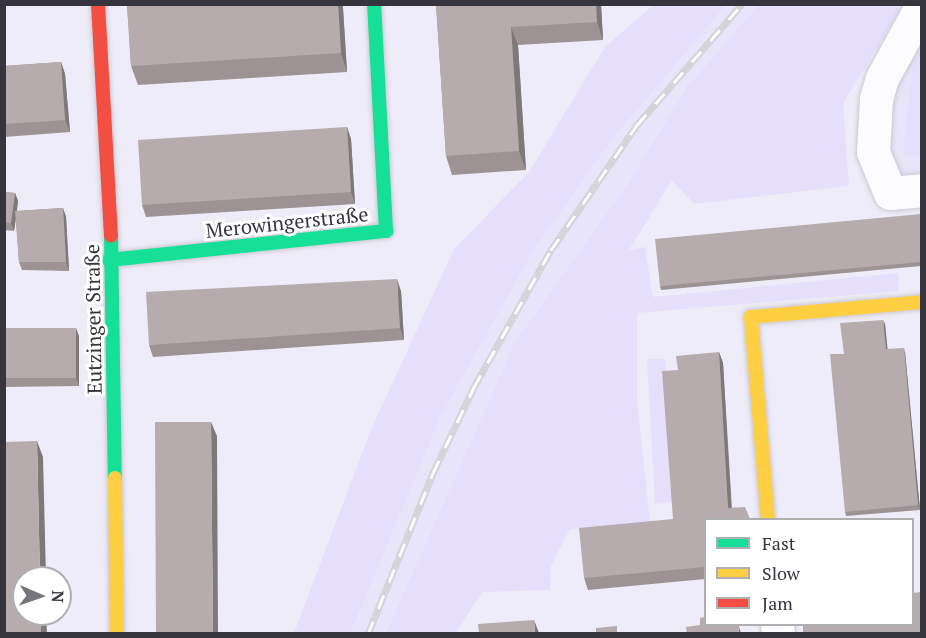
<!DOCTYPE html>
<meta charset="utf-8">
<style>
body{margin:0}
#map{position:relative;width:926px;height:638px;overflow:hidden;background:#eeecf8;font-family:"PT Serif",serif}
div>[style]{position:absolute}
.built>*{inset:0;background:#e8e4f9}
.green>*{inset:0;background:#e5dffc}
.roads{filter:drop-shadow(0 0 2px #cbc9d2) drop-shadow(0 0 2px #cbc9d2)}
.street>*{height:33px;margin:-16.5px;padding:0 16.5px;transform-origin:16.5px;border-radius:16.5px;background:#fcfcfe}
.fast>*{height:14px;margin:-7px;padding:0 7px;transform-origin:7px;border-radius:7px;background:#16e098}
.slow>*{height:14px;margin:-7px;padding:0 7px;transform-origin:7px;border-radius:7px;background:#ffcf43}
.jam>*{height:14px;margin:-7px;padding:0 7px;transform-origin:7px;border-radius:7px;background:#f24e42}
.rail>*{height:7px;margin-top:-3.5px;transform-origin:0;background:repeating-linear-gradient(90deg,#fff 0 14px,#d4d4d8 0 28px);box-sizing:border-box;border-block:2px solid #d4d4d8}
.wall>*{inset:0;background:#9d9395}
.shaded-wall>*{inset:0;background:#7f7879}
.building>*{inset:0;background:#b6abad}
span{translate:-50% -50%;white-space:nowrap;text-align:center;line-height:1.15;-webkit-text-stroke:6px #fff;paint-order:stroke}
.street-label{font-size:20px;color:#36353d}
.frame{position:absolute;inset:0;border:6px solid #36353d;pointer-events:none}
.legend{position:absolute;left:704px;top:518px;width:210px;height:108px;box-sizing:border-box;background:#fff;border:2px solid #afaeb1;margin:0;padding:8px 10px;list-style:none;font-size:18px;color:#36353d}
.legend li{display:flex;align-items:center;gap:12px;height:30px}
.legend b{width:30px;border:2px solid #afaeb1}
.north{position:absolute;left:12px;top:566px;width:60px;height:60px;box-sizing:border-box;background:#fff;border:2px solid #afaeb1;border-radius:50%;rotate:92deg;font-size:16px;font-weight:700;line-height:24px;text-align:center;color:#36353d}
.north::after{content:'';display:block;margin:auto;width:21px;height:27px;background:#76757e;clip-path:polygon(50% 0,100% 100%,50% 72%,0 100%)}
</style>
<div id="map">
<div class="built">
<div style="clip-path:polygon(726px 5px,758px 5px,688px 86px,626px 186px,515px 342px,385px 633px,351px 634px,441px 416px,532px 253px,610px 142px)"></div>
<div style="clip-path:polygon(921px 5px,921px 190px,890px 193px,874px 125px)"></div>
</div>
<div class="green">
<div style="clip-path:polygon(653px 5px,726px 5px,610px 142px,532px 253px,441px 416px,351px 633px,294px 633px,370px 432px,454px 249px,529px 172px,605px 47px)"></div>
<div style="clip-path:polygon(758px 5px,897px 5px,900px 10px,843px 103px,849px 186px,694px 204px,672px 180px,629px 250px,645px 247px,653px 297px,898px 273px,899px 291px,637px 313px,637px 400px,650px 523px,570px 529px,551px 566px,550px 590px,482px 592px,456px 633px,385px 634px,515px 342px,626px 186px,688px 86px)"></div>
<div style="clip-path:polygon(921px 49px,921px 157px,903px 156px,913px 61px)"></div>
<div style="clip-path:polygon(647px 359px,665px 359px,674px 502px,655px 504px)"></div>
</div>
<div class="roads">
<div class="street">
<div style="left:922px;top:5px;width:83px;rotate:118.7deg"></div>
<div style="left:882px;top:78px;width:22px;rotate:106deg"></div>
<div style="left:876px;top:99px;width:53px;rotate:93.2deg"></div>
<div style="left:873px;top:152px;width:44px;rotate:67.5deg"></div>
<div style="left:890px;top:193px;width:32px;rotate:-5deg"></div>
<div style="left:777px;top:624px;width:10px;rotate:84deg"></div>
</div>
<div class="fast">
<div style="left:111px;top:236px;width:242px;rotate:89.1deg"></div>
<div style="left:109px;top:260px;width:279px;rotate:-6deg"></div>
<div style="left:386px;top:231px;width:227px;rotate:-93deg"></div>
</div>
<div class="slow">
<div style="left:115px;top:478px;width:156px;rotate:89.3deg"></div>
<div style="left:768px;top:520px;width:204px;rotate:-94.8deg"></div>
<div style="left:751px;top:317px;width:172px;rotate:-5deg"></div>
</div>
<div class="jam">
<div style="left:98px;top:4px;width:232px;rotate:86.8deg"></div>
</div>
</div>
<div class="rail">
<div style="left:368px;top:634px;width:174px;rotate:-68deg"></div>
<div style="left:433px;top:473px;width:95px;rotate:-64.5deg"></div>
<div style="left:474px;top:387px;width:157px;rotate:-60.7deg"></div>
<div style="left:551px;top:250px;width:152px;rotate:-55.5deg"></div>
<div style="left:637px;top:125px;width:160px;rotate:-49deg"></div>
</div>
<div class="wall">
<div style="clip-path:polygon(127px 4px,342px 4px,343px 8px,347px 72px,138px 85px,131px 66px)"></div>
<div style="clip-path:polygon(436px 4px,601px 4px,603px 40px,518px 45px,526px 170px,452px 175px,446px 156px)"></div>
<div style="clip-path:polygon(61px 62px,65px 74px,70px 132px,4px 137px,4px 66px)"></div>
<div style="clip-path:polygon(347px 127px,351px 139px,355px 204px,146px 217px,142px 205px)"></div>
<div style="clip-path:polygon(4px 192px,15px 193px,18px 201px,17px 211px,63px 208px,66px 217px,69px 271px,22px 270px,19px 262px,16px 219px,14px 231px,4px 230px)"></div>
<div style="clip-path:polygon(921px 214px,921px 266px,661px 290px,660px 286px)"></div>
<div style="clip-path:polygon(401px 291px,404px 340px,153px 357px,149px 345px)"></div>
<div style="clip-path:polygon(885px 324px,887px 349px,905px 352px,920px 510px,846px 516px,845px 512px,844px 354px)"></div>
<div style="clip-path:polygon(4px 328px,79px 336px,79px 386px,4px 387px)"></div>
<div style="clip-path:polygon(719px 352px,723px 363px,732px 508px,705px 519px,705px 579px,588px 590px,584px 578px,673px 519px,678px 370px)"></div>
</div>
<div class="shaded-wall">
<div style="clip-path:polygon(338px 4px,342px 4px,343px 8px,347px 72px,341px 53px)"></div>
<div style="clip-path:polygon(596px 4px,601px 4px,603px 40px,597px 22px)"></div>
<div style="clip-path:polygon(511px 27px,518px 45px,526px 170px,519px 151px)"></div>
<div style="clip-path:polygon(61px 62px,65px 74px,70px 132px,65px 120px)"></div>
<div style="clip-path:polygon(347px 127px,351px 139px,355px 204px,351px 192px)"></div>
<div style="clip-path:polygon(15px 193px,18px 201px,14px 231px,11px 223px)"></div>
<div style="clip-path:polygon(63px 208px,66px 217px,69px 271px,66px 262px)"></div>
<div style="clip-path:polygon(397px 279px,401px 291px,404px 340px,400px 328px)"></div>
<div style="clip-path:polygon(883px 320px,885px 324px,888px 353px,886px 349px)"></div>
<div style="clip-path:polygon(76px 328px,79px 336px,79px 386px,76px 378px)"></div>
<div style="clip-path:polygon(904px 348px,905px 352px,920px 510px,918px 505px)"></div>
<div style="clip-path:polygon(719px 352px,723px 363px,732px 519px,728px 508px)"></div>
<div style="clip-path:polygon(211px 422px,217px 436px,218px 633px,213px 633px)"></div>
<div style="clip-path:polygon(37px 441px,43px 457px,46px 578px,40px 578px)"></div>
<div style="clip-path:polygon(41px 614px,46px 614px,47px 633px,41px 633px)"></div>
<div style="clip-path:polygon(534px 620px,539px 633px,535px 633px)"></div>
<div style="clip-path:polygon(738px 624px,741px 633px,739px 633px)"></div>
</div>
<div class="building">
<div style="clip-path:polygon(127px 4px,338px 4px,341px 53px,131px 66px)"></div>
<div style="clip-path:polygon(436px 4px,596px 4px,597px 22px,511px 27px,519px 151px,446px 156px)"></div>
<div style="clip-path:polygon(61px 62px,65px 120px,4px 124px,4px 66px)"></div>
<div style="clip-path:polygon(347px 127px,351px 192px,142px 205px,138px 140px)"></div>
<div style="clip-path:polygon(4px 192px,15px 193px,11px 223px,4px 222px)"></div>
<div style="clip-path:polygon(63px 208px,66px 262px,19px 262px,15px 211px)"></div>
<div style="clip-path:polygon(921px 214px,921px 262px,660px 286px,655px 239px)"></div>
<div style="clip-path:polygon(397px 279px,400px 328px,149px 345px,146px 292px)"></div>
<div style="clip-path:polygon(883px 320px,886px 349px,904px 348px,918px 505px,845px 512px,830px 354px,844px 354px,840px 323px)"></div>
<div style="clip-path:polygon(4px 328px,76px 328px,76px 378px,4px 378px)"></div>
<div style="clip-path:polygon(719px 352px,728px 508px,745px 507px,750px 519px,705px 519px,705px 567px,584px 578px,579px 528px,673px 519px,662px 371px,678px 370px,676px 356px)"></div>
<div style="clip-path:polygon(155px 422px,211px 422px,213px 633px,156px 633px)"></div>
<div style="clip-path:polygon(37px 441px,40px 578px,24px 578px,24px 614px,41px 614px,41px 633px,4px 633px,4px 442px)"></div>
<div style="clip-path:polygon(921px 592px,921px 633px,803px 633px,803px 624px,912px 624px,912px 593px)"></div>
<div style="clip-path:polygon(705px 617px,705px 624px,738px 624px,739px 633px,687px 633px,686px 627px,700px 625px,700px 618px)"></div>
<div style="clip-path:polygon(534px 620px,535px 633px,479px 633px,478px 624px)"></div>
<div style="clip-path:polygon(617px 626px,617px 633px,634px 632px,634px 633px,596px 633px,596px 628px)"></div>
</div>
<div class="street-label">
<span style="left:287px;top:222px;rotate:-6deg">Merowingerstraße</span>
<span style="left:93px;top:319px;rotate:-91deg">Eutzinger Straße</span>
</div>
<div class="frame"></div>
<ul class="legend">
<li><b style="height:8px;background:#16e098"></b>Fast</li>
<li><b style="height:8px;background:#ffcf43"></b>Slow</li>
<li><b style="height:8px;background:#f24e42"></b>Jam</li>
</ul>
<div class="north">N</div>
</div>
